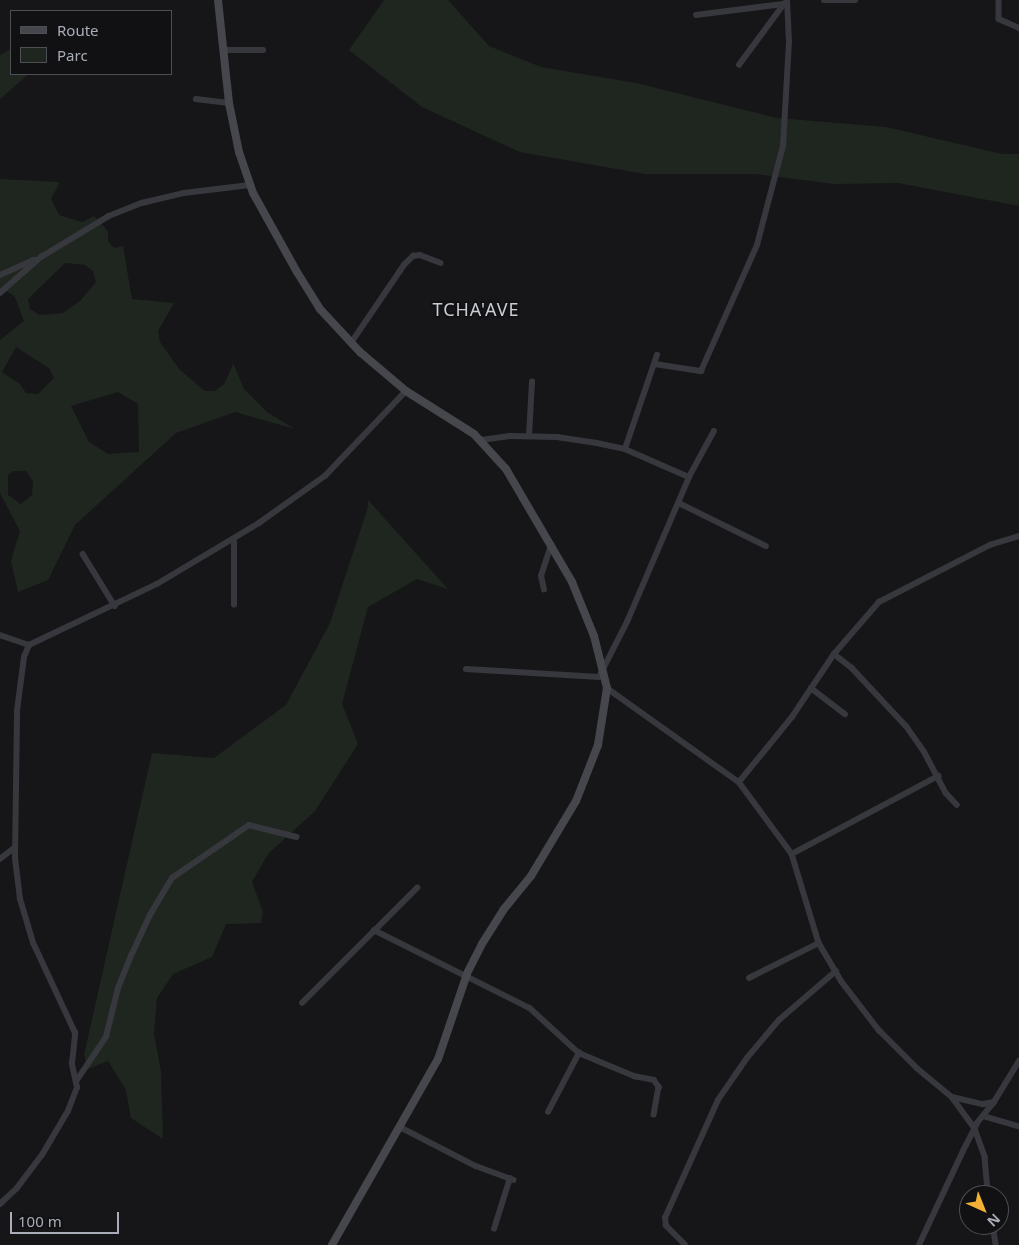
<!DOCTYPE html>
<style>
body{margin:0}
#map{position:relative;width:1019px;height:1245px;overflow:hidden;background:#161618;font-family:"Noto Sans",sans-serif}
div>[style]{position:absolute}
.green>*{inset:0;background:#1e261f}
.street>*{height:5.5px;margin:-2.75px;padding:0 2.75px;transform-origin:2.75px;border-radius:2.75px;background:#37383d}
.secondary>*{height:8px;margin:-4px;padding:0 4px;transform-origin:4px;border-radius:4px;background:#45474d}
span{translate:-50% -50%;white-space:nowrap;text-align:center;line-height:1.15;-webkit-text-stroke:4px #111113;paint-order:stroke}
.quarter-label{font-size:18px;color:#c9ccd4;letter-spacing:1px}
.legend{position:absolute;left:10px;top:10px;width:162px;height:65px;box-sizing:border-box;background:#111113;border:1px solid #4d4f55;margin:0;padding:6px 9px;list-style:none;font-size:15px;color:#a8adb8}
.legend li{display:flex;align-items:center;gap:10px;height:25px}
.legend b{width:25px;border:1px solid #4d4f55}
.north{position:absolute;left:959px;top:1185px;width:50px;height:50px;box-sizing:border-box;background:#111113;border:1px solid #4d4f55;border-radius:50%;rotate:136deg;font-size:14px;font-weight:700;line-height:20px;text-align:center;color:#a8adb8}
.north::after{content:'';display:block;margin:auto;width:18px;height:22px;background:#f2b134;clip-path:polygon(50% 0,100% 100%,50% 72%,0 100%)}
.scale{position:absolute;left:10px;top:1212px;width:109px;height:22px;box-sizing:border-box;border:2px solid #a8adb8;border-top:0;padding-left:6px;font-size:15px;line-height:18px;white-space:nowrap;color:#a8adb8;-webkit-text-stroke:4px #111113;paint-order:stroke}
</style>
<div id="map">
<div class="green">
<div style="clip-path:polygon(384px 0,448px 0,489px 46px,541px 67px,636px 83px,777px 118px,886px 127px,1002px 154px,1019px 154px,1019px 206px,898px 183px,834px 184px,756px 174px,645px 174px,520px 152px,422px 107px,349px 50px)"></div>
<div style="clip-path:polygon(11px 49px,11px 74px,29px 74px,0 99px,0 55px)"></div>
<div style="clip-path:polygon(evenodd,0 179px,60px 182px,51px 199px,59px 215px,82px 222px,94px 216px,108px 231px,108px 241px,114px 248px,123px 246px,132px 299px,174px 303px,158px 331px,160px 342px,180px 370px,205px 391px,215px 391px,224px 384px,233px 365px,231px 358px,244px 389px,267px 412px,295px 429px,235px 412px,176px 433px,75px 525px,48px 580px,18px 592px,11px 561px,20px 531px,0 493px,0 340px,24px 321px,15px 297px,5px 290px,0 292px,0 179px,65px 263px,85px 265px,93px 271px,96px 282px,81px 300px,63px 313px,40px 315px,30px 309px,28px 299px,65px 263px,0 179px,16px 347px,49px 368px,54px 378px,38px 394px,26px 393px,20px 384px,2px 372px,16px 347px,0 179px,118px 392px,138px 404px,139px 452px,108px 454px,89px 442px,71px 406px,118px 392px,0 179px,13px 471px,26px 471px,33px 481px,32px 495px,21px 504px,8px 495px,8px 475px,13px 471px)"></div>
<div style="clip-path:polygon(368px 500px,448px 589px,417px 579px,368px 607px,342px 704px,358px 744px,315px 811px,268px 854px,252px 882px,263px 912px,261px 923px,226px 924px,212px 957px,173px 974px,157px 998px,154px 1034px,161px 1072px,163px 1139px,131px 1118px,126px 1090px,108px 1061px,88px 1069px,84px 1055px,152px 753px,214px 758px,286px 705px,330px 623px,368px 507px)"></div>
</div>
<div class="street">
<div style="left:824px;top:0;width:31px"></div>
<div style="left:999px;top:0;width:19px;rotate:90deg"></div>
<div style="left:999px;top:19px;width:22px;rotate:24deg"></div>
<div style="left:696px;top:15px;width:88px;rotate:-7.2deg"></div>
<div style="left:224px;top:50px;width:39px"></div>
<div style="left:739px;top:65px;width:76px;rotate:-53.6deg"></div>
<div style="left:196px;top:99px;width:33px;rotate:7deg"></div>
<div style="left:0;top:275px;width:37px;rotate:-24deg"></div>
<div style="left:0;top:293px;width:55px;rotate:-41.3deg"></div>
<div style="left:41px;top:257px;width:79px;rotate:-31.1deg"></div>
<div style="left:109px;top:216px;width:35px;rotate:-22deg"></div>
<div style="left:142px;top:203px;width:43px;rotate:-13.4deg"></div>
<div style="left:184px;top:193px;width:66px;rotate:-6.9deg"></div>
<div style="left:351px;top:343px;width:94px;rotate:-55.8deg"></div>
<div style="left:404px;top:265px;width:13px;rotate:-45deg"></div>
<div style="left:413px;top:256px;width:7px;rotate:-8deg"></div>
<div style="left:420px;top:255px;width:22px;rotate:21deg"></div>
<div style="left:655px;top:364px;width:47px;rotate:8.7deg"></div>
<div style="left:701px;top:371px;width:138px;rotate:-66deg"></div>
<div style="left:757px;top:245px;width:102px;rotate:-75.3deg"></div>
<div style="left:783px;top:146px;width:104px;rotate:-86.7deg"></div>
<div style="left:789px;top:42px;width:42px;rotate:-92.7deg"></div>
<div style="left:529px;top:436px;width:54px;rotate:-86.8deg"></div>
<div style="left:481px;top:440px;width:29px;rotate:-8deg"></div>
<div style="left:510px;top:436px;width:47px;rotate:1.2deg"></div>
<div style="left:557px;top:437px;width:40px;rotate:8.5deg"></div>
<div style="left:597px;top:443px;width:29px;rotate:12deg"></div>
<div style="left:625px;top:449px;width:70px;rotate:23.6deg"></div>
<div style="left:625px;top:449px;width:99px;rotate:-71.2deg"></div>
<div style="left:679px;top:503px;width:97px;rotate:26.3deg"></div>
<div style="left:83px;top:554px;width:61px;rotate:58.4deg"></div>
<div style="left:544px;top:590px;width:14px;rotate:-102deg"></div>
<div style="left:541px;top:576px;width:33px;rotate:-72deg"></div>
<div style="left:234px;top:605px;width:66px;rotate:-90deg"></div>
<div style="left:0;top:635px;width:31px;rotate:19deg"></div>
<div style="left:834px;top:654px;width:23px;rotate:38deg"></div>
<div style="left:852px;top:668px;width:81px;rotate:47deg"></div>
<div style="left:907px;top:727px;width:29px;rotate:55deg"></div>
<div style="left:924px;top:751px;width:47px;rotate:62.4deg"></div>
<div style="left:946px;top:793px;width:16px;rotate:47deg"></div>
<div style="left:466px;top:669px;width:133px;rotate:3.4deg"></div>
<div style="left:599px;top:677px;width:62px;rotate:-63deg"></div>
<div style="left:627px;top:622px;width:158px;rotate:-66.8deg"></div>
<div style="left:689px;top:477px;width:52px;rotate:-61.5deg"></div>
<div style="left:607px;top:688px;width:162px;rotate:35.5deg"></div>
<div style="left:739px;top:782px;width:89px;rotate:53.6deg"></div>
<div style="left:792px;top:854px;width:93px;rotate:73.1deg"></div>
<div style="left:819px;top:943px;width:45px;rotate:59.5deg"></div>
<div style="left:842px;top:982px;width:61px;rotate:52.4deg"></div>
<div style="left:879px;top:1030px;width:54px;rotate:45deg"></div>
<div style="left:917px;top:1068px;width:45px;rotate:39.6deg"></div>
<div style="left:952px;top:1097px;width:32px;rotate:13deg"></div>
<div style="left:983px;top:1104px;width:11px;rotate:-10deg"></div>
<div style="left:994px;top:1102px;width:48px;rotate:-58.6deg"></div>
<div style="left:811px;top:688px;width:43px;rotate:37.4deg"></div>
<div style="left:739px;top:782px;width:84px;rotate:-50.8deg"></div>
<div style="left:792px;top:717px;width:76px;rotate:-56.3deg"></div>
<div style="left:834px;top:654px;width:69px;rotate:-49.1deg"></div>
<div style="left:879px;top:602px;width:125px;rotate:-27.2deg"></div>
<div style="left:990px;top:545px;width:30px;rotate:-17deg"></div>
<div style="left:792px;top:854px;width:166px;rotate:-28.1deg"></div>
<div style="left:0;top:859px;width:18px;rotate:-38deg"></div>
<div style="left:374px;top:930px;width:174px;rotate:26.6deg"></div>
<div style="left:530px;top:1008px;width:67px;rotate:42.6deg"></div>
<div style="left:579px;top:1053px;width:60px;rotate:22.7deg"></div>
<div style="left:634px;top:1076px;width:20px;rotate:11deg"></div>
<div style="left:654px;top:1080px;width:9px;rotate:54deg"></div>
<div style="left:659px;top:1087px;width:28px;rotate:100deg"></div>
<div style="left:749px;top:978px;width:78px;rotate:-26.6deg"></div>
<div style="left:302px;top:1003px;width:163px;rotate:-45deg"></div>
<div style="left:77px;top:1080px;width:52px;rotate:-56deg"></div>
<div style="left:106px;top:1037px;width:50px;rotate:-76.2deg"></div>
<div style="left:118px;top:988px;width:37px;rotate:-68deg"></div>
<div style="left:132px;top:954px;width:43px;rotate:-65.2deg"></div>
<div style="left:150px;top:915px;width:43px;rotate:-59.3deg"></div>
<div style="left:172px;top:878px;width:93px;rotate:-34.5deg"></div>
<div style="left:249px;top:825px;width:49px;rotate:14deg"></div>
<div style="left:952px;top:1097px;width:39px;rotate:54deg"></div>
<div style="left:975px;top:1129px;width:30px;rotate:70deg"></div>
<div style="left:985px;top:1157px;width:38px;rotate:85deg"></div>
<div style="left:548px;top:1112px;width:67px;rotate:-62.3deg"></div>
<div style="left:983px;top:1116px;width:37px;rotate:16deg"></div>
<div style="left:400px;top:1127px;width:85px;rotate:27.2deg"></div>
<div style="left:476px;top:1166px;width:40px;rotate:20.2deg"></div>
<div style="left:0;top:1204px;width:23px;rotate:-43deg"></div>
<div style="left:17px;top:1188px;width:41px;rotate:-52.9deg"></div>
<div style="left:42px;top:1155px;width:51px;rotate:-59.4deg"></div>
<div style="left:68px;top:1111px;width:25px;rotate:-69deg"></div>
<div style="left:77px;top:1088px;width:25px;rotate:-102deg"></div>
<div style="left:72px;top:1064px;width:31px;rotate:-84deg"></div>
<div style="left:75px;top:1033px;width:99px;rotate:-115deg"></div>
<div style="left:33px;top:943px;width:46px;rotate:-106.5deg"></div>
<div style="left:20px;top:899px;width:41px;rotate:-97deg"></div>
<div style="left:15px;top:858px;width:147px;rotate:-89.2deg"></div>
<div style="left:17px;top:711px;width:54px;rotate:-82.6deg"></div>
<div style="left:24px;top:657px;width:13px;rotate:-67deg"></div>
<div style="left:29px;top:645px;width:142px;rotate:-25.5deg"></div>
<div style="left:157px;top:584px;width:119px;rotate:-30.9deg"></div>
<div style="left:259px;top:523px;width:81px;rotate:-35.5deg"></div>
<div style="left:325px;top:476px;width:117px;rotate:-46.4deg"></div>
<div style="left:993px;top:1225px;width:20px;rotate:81deg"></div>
<div style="left:494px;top:1229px;width:53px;rotate:-72.6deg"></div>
<div style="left:685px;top:1245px;width:27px;rotate:-135deg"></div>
<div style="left:666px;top:1226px;width:8px;rotate:-97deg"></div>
<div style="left:665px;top:1218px;width:129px;rotate:-65.8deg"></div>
<div style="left:718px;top:1100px;width:51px;rotate:-55.4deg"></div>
<div style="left:747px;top:1058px;width:50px;rotate:-49.9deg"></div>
<div style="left:779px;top:1020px;width:75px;rotate:-40.7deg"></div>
<div style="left:919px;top:1245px;width:104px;rotate:-64.9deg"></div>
<div style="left:963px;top:1151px;width:31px;rotate:-63deg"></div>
<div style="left:977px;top:1123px;width:27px;rotate:-51deg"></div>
</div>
<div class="secondary">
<div style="left:218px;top:0;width:104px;rotate:83.9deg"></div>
<div style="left:229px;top:103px;width:50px;rotate:78.5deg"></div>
<div style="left:239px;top:152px;width:43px;rotate:71.1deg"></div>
<div style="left:253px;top:193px;width:90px;rotate:60.9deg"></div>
<div style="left:297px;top:272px;width:44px;rotate:58.1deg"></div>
<div style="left:320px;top:309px;width:59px;rotate:47.1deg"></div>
<div style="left:360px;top:352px;width:60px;rotate:40.3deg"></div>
<div style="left:406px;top:391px;width:80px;rotate:32.3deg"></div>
<div style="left:474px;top:434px;width:47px;rotate:47.6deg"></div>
<div style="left:506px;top:469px;width:131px;rotate:59.7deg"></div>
<div style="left:572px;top:582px;width:58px;rotate:67.8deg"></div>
<div style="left:594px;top:636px;width:54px;rotate:76deg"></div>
<div style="left:607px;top:688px;width:58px;rotate:99deg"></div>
<div style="left:598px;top:745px;width:60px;rotate:111.4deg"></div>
<div style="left:576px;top:801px;width:87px;rotate:121deg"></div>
<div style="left:531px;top:876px;width:43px;rotate:129.3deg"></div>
<div style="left:504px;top:909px;width:41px;rotate:122.2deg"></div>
<div style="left:482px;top:944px;width:34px;rotate:117deg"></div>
<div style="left:467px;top:974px;width:90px;rotate:108.8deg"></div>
<div style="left:438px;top:1059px;width:214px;rotate:119.7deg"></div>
</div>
<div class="quarter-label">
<span style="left:476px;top:309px">TCHA'AVE</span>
</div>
<ul class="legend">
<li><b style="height:6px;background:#45474d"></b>Route</li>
<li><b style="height:14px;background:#1e261f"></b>Parc</li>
</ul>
<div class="north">N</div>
<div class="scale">100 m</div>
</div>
